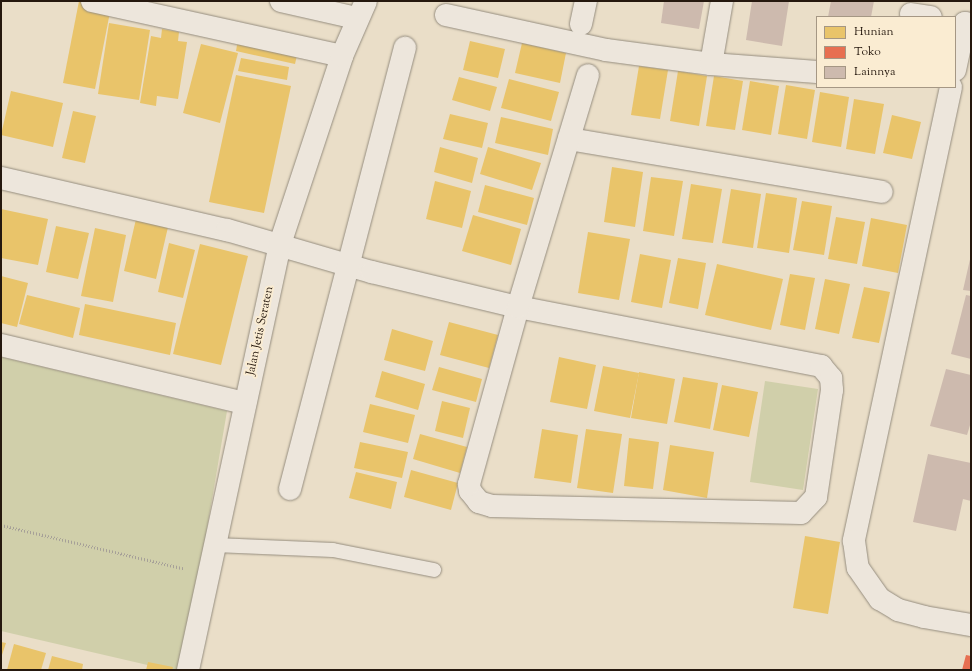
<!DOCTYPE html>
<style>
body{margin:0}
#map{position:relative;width:972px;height:671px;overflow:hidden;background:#eadec8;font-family:"Sorts Mill Goudy",serif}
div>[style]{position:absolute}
.green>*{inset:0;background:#d0cfaa}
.homes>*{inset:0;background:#e9c46a}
.shops>*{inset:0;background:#e76f51}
.building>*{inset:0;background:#cdbaae}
.path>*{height:2.5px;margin-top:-1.25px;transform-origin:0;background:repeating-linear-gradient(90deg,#a6a098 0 1px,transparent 0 3px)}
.roads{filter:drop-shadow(0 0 1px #958d7f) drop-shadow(0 0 1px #958d7f)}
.lane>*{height:14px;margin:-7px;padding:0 7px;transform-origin:7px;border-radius:7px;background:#ede6dc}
.street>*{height:22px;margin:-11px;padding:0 11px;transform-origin:11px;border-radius:11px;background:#ede6dc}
.secondary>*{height:22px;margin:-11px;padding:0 11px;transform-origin:11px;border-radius:11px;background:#ede6dc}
span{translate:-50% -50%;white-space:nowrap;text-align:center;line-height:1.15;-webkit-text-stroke:4px #faecd2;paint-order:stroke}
.street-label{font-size:12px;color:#25180e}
.frame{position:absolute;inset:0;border:2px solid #25180e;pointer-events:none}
.legend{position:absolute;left:816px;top:16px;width:140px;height:72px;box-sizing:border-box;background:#faecd2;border:1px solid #a59784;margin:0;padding:5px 7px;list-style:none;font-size:12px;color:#25180e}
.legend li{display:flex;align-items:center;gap:8px;height:20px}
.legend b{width:20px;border:1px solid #a59784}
</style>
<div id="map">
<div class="green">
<div style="clip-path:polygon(1px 357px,227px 411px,183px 670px,169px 670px,1px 631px)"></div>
<div style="clip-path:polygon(765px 381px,818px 389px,803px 490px,750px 482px)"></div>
</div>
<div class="homes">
<div style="clip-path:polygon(79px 1px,111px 7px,95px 89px,63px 83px)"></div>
<div style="clip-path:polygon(109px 23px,150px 30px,139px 100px,98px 94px)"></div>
<div style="clip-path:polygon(162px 29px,179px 32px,178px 41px,187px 42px,178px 99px,157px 96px,156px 106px,140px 103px,151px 36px,161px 38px)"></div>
<div style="clip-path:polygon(239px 34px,299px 46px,295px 64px,236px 51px)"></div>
<div style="clip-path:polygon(470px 41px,505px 49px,498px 78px,463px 70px)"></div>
<div style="clip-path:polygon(522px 43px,566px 53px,560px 83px,515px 73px)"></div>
<div style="clip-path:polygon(201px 44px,238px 53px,220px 123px,183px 113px)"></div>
<div style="clip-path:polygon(241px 58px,289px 67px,287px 80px,238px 71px)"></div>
<div style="clip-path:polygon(639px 66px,668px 70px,660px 119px,631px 115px)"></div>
<div style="clip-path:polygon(678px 71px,707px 76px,699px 126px,670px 121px)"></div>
<div style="clip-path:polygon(236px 75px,291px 86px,264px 213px,209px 202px)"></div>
<div style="clip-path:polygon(714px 76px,743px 81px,735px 130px,706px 126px)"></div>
<div style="clip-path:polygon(459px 77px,497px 87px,490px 111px,452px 100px)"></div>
<div style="clip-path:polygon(509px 79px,559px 92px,551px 121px,501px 108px)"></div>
<div style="clip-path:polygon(750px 81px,779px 86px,771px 135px,742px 130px)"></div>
<div style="clip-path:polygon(786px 85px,815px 90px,807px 139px,778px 134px)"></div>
<div style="clip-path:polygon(11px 91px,63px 103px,53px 147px,1px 135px)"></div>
<div style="clip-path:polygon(820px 92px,849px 97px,841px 147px,812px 142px)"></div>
<div style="clip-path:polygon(854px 99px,884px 104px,875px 154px,846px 149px)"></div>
<div style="clip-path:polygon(73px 111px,96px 116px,85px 163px,62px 158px)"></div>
<div style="clip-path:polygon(450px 114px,488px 123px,482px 148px,443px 139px)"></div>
<div style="clip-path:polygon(892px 115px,921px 122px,912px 159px,883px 153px)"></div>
<div style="clip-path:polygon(501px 117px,553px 129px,548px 155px,495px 143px)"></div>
<div style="clip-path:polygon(440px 147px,478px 158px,472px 183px,434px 172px)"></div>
<div style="clip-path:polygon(488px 147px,541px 163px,532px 190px,480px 174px)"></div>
<div style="clip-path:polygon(612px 167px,643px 172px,635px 227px,604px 222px)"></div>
<div style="clip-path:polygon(651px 177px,683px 181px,674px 236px,643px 231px)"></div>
<div style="clip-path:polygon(435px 181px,471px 191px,462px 228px,426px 219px)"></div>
<div style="clip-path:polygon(691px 184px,722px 189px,713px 243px,682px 239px)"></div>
<div style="clip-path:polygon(485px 185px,534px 198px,527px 225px,478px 212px)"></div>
<div style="clip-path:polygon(731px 189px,761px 194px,753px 248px,722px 243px)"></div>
<div style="clip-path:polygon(766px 193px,797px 198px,789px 253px,757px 248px)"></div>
<div style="clip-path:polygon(802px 201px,832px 206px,824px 255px,793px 250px)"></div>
<div style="clip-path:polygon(1px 209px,48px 219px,38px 265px,1px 258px)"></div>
<div style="clip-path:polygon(473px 215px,521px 229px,511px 265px,462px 251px)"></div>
<div style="clip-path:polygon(836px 217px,865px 222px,857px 264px,828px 259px)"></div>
<div style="clip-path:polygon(871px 218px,907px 225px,898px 273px,862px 266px)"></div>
<div style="clip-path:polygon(136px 219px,168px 227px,156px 279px,124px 271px)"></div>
<div style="clip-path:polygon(56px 226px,89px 233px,78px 279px,46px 272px)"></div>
<div style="clip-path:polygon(95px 228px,126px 235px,113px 302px,81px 296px)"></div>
<div style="clip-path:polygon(588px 232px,630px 239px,619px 300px,578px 293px)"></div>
<div style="clip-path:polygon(169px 243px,195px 250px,183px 298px,158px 292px)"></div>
<div style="clip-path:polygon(200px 244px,248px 256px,221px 365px,173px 354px)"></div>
<div style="clip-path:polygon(640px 254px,671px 260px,662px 308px,631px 302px)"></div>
<div style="clip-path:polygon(678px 258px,706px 263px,698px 309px,669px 303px)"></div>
<div style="clip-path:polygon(717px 264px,783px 279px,771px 330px,705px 315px)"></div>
<div style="clip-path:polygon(790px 274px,815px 278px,805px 330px,780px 325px)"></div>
<div style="clip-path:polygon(1px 276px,28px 283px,17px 327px,1px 323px)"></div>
<div style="clip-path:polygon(825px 279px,850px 284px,839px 334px,815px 329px)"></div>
<div style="clip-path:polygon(864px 287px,890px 292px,879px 343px,852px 338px)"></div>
<div style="clip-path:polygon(27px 295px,80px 308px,73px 338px,19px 324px)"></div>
<div style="clip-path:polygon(85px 304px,176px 323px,170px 355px,79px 335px)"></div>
<div style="clip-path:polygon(449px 322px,498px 335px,489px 368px,440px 355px)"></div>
<div style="clip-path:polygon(392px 329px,433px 341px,425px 371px,384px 360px)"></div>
<div style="clip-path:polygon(559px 357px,596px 365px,587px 409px,550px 402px)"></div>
<div style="clip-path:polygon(603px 366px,639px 373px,630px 418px,594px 411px)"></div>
<div style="clip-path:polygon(439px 367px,482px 379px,476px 402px,432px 390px)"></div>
<div style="clip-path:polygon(382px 371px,425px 384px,418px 410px,375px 397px)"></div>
<div style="clip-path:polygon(639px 372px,675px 379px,667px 424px,631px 418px)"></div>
<div style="clip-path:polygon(683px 377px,718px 383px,710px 429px,674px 422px)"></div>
<div style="clip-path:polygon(722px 385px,758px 392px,749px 437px,713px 430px)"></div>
<div style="clip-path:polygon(442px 401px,470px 408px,463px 438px,435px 431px)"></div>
<div style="clip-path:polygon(370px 404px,415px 415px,408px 443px,363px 432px)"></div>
<div style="clip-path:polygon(542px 429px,578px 435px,571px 483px,534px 478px)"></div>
<div style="clip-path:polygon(586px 429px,622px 434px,613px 493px,577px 488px)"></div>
<div style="clip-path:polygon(420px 434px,467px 447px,460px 473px,413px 459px)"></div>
<div style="clip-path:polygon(629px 438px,659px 442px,653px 489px,624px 486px)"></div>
<div style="clip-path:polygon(360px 442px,408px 452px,402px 478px,354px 468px)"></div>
<div style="clip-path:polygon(670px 445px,714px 452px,707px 498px,663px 490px)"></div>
<div style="clip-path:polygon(411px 470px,458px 483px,451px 510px,404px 497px)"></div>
<div style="clip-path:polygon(356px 472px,397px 482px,391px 509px,349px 498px)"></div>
<div style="clip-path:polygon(805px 536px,840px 542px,828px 614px,793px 608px)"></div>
<div style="clip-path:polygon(1px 642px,6px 643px,1px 658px)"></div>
<div style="clip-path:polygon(14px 644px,46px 653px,41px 670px,7px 670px)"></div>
<div style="clip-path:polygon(52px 656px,83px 664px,82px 670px,48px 670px)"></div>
<div style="clip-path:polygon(148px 662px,173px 667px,172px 670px,146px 670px)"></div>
</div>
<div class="shops">
<div style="clip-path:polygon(966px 655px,971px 656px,971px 670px,962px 670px)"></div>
</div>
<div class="building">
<div style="clip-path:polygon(664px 1px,704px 1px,699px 29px,661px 23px)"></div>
<div style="clip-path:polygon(752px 1px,789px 1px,782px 46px,746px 40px)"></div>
<div style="clip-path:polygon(831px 1px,874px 1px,871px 17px,828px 17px)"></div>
<div style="clip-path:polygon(971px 255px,971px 291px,963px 290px)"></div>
<div style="clip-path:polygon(966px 295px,971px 296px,971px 359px,951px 354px)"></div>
<div style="clip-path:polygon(946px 369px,971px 375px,971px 422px,967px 435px,930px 426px)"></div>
<div style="clip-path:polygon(928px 454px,971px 463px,971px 501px,963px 499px,956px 531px,913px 522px)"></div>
</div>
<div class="path">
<div style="left:1px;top:525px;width:189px;rotate:13.4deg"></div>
</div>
<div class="roads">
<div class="lane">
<div style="left:215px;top:545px;width:118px;rotate:2.4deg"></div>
<div style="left:333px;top:550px;width:103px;rotate:11.2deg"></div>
</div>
<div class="street">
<div style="left:92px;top:1px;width:256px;rotate:12.4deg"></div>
<div style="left:281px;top:1px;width:77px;rotate:12.8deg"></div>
<div style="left:911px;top:14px;width:20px;rotate:9deg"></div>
<div style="left:446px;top:15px;width:164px;rotate:12.3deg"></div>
<div style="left:606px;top:50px;width:106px;rotate:7.6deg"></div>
<div style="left:711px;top:64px;width:106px;rotate:4.3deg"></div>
<div style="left:581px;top:24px;width:24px;rotate:-78deg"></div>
<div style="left:711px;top:64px;width:64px;rotate:-80.1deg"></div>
<div style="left:955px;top:70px;width:48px;rotate:-78deg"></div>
<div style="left:965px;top:23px;width:6px;rotate:9deg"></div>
<div style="left:951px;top:87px;width:464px;rotate:102.1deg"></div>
<div style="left:854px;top:541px;width:27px;rotate:82deg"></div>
<div style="left:858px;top:568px;width:38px;rotate:55deg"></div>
<div style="left:880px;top:599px;width:21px;rotate:31deg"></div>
<div style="left:898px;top:610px;width:27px;rotate:15deg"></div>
<div style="left:924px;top:617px;width:48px;rotate:9.7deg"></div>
<div style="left:569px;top:139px;width:317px;rotate:9.6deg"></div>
<div style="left:1px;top:178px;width:232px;rotate:13deg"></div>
<div style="left:227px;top:230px;width:151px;rotate:16.2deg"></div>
<div style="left:372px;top:272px;width:150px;rotate:13.5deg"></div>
<div style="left:518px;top:307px;width:309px;rotate:11deg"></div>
<div style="left:821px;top:366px;width:16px;rotate:50deg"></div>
<div style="left:831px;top:378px;width:12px;rotate:85deg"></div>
<div style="left:832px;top:390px;width:108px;rotate:98.5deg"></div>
<div style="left:816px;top:497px;width:22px;rotate:133deg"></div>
<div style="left:801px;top:513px;width:309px;rotate:-178.7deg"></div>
<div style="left:492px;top:506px;width:14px;rotate:-163deg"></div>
<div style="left:479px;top:502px;width:14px;rotate:-129deg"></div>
<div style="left:470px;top:491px;width:7px;rotate:-98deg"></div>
<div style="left:469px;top:484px;width:184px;rotate:-74.5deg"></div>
<div style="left:518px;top:307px;width:242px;rotate:-73.2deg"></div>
<div style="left:1px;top:345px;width:251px;rotate:13.4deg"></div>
<div style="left:290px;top:489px;width:456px;rotate:-75.4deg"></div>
</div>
<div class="secondary">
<div style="left:188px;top:670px;width:436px;rotate:-77.8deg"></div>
<div style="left:280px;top:244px;width:198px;rotate:-71.7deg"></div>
<div style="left:342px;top:56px;width:60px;rotate:-66.4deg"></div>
</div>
</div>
<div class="street-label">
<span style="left:261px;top:331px;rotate:-78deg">Jalan Jetis Seraten</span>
</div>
<div class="frame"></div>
<ul class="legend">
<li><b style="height:11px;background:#e9c46a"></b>Hunian</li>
<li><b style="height:11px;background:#e76f51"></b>Toko</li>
<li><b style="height:11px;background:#cdbaae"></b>Lainnya</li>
</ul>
</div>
